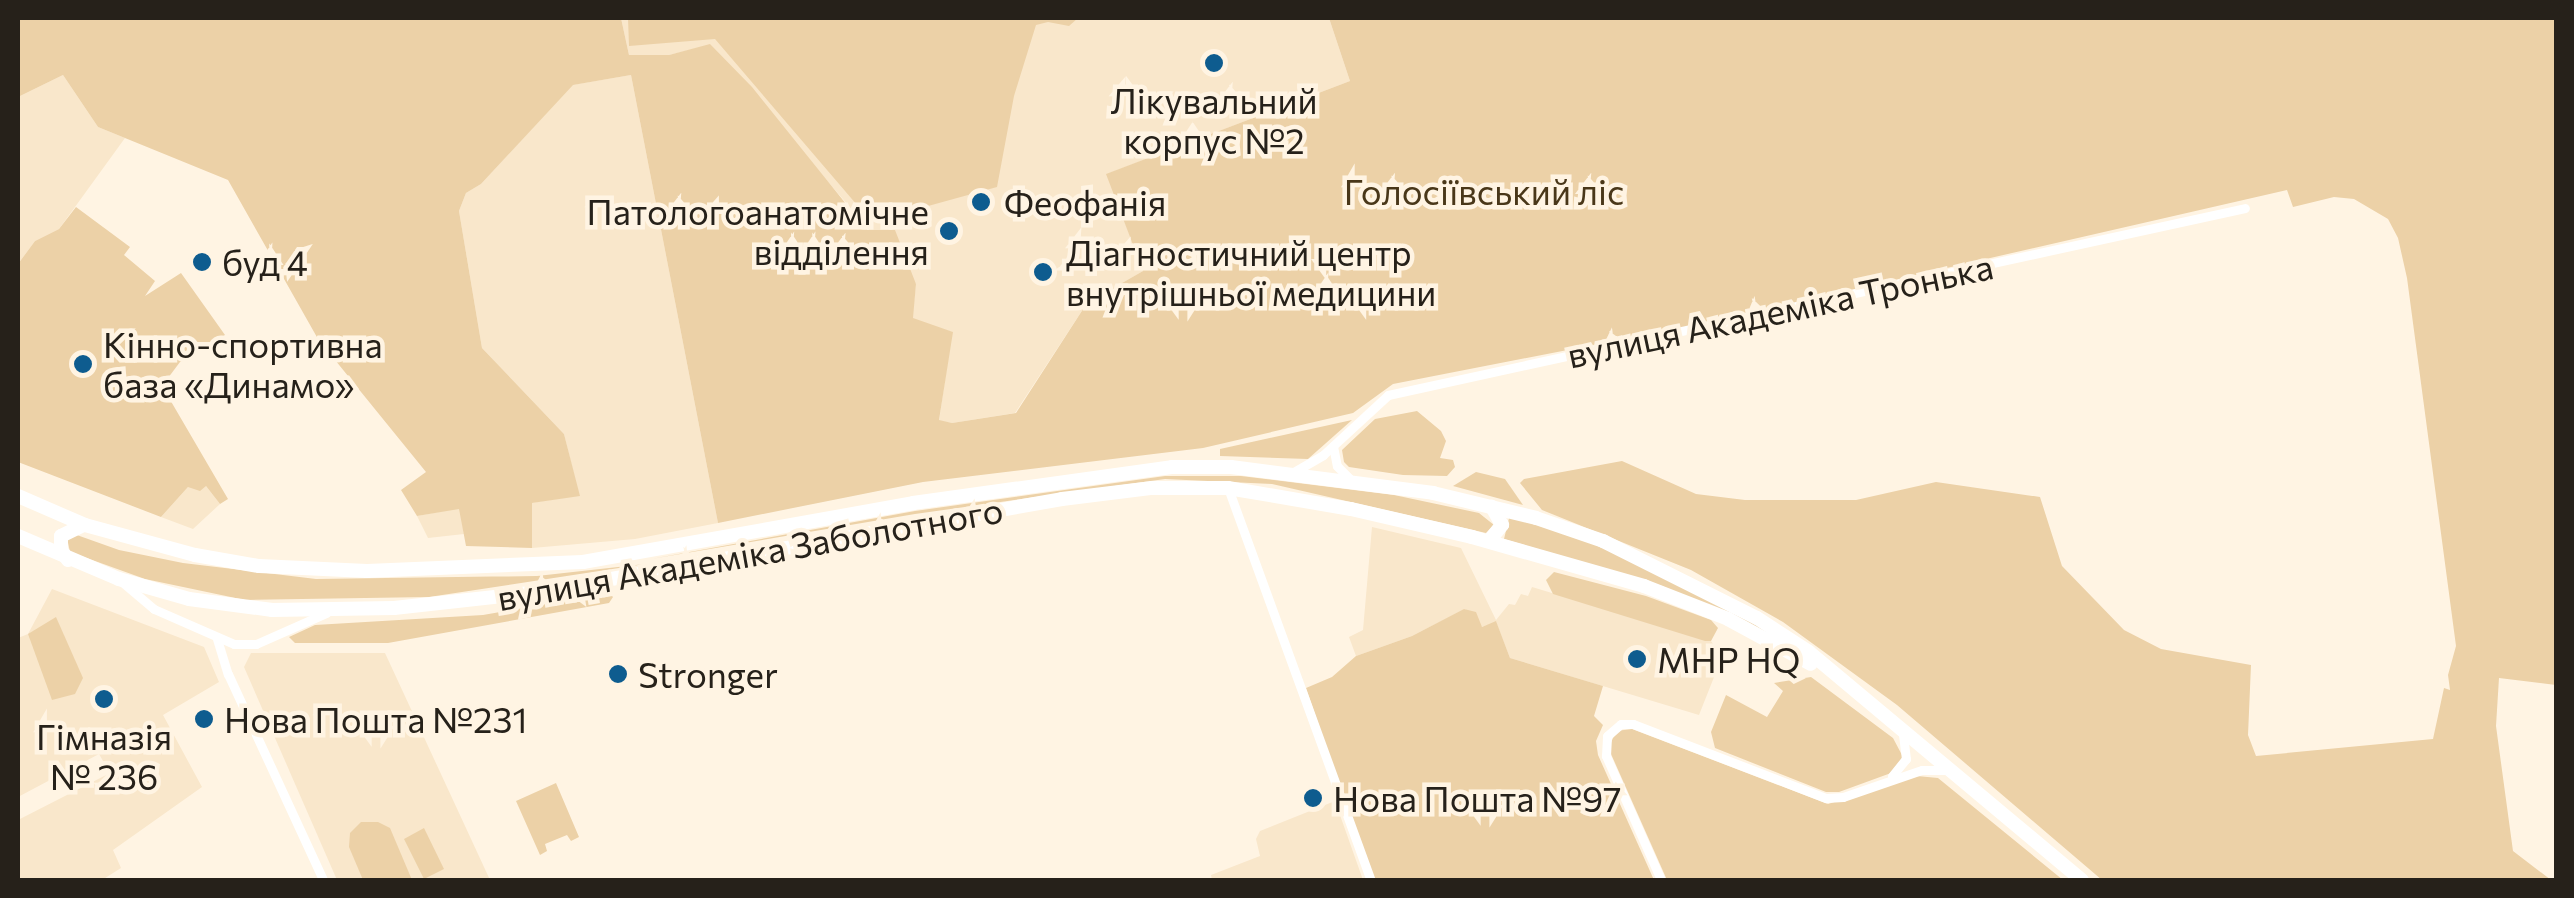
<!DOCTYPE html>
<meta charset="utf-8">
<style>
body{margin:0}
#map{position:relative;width:2574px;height:898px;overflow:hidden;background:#fff4e3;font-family:Commissioner,sans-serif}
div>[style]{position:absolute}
.built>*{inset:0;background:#f9e7cb}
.green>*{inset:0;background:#ecd1a7}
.minor>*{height:9px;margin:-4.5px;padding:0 4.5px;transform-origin:4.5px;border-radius:4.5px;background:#fff}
.highway>*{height:14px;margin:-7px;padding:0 7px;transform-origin:7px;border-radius:7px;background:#fff}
.dots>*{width:28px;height:28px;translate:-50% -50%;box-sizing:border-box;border:5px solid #fff4e3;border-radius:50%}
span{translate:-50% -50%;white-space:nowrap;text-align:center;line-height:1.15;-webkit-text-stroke:9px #fff4e3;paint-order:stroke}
.poi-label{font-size:35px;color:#26211a}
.left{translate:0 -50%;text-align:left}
.right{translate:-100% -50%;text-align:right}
.park-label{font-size:35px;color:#493719}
.street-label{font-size:35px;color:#26211a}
.frame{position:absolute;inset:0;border:20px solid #26211a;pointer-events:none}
</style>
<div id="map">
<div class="built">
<div style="clip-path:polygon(621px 18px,1329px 18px,1350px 81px,1107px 174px,1143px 271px,1087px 303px,1015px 413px,952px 423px,939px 421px,952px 332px,912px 319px,916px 284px,710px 45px,669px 55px,629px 55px)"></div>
<div style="clip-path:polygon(63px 75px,98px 127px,125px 138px,59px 229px,35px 241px,18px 264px,18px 97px)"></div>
<div style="clip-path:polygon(631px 75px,718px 523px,635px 539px,532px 548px,531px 503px,579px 495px,564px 434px,482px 348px,459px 211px,466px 193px,481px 184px,572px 85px)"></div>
<div style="clip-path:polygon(206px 486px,220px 504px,193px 529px,161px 517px,188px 487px)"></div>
<div style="clip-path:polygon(460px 508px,464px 534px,428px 538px,417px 516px)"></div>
<div style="clip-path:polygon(1372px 527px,1461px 548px,1496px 620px,1509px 604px,1515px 605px,1521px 594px,1528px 596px,1532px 587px,1711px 641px,1722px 657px,1699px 715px,1510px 658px,1496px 622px,1482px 627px,1465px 609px,1412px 636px,1356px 656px,1349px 637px,1363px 630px)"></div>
<div style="clip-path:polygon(52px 589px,204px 647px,219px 682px,163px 715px,202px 787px,113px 850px,121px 868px,102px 880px,18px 880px,18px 820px,110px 773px,99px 754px,18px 797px,18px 638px,28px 634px)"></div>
<div style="clip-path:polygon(251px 653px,385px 653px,490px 880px,337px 880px,244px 667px)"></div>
<div style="clip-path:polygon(1335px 801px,1363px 880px,1212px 880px,1211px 875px,1260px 856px,1256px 839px,1260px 831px)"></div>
</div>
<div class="green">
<div style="clip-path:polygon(18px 18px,621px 18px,629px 55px,669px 55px,710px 44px,752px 87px,867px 230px,895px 230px,916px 284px,913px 318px,953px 332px,939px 420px,952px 423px,1016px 413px,1087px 303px,1143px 271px,1106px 174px,1350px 81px,1329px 18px,2556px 18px,2556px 685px,2499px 678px,2496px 726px,2513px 851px,2551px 880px,2102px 880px,1897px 705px,1783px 622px,1691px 570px,1542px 510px,1520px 483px,1524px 479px,1622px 461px,1696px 494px,1745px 500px,1856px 500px,1936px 482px,2040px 497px,2062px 566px,2124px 630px,2161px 649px,2251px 665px,2248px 735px,2256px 756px,2433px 739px,2444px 688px,2450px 690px,2448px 675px,2456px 646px,2407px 278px,2398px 238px,2388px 219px,2354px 199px,2334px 197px,2293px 207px,2287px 190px,1711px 322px,1393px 384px,1353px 413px,1203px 448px,923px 482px,718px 523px,631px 75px,573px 85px,481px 184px,466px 193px,459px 211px,482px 348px,564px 434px,580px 496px,532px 503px,532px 548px,466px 546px,459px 509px,417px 516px,401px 490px,426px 472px,318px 339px,228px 180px,98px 127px,63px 75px,18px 97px)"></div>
<div style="clip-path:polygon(628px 18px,1078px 18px,1069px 26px,1048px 22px,1036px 25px,1014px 96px,997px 187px,910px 211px,863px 212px,715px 39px,629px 46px)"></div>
<div style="clip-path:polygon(76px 207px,130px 247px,124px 255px,155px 281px,145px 296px,181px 273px,225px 335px,180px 362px,162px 386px,228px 499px,220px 504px,206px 486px,200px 491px,188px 487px,161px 517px,18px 462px,18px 264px,35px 241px,59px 229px)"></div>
<div style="clip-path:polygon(1417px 411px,1441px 431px,1446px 441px,1440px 458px,1453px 460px,1455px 467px,1447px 476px,1403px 475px,1349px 467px,1344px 462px,1342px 450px,1375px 419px)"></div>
<div style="clip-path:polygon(1352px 420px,1308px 459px,1220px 456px,1220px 449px)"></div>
<div style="clip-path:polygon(1476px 472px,1505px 479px,1523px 505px,1453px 486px)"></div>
<div style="clip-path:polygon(1165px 476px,1241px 476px,1394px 495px,1479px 513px,1494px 525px,1486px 533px,1272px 484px,1165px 479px,915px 514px,651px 559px,915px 511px)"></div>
<div style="clip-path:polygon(1510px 514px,1601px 547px,1728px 608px,1777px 637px,1662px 586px,1504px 539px)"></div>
<div style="clip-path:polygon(74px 534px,119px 550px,183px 563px,316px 579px,537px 576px,645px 564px,429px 597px,245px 600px,145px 579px,70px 552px,67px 538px)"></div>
<div style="clip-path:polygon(1554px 572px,1646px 596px,1711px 620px,1718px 628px,1711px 641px,1705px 641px,1553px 594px,1546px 580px)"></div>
<div style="clip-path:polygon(609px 593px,613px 597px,609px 603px,388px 643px,295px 643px,289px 637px,315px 625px,483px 615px)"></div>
<div style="clip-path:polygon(1464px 609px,1476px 612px,1482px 627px,1496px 621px,1510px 658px,1603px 686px,1594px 716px,1603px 725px,1596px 741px,1598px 755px,1654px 880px,1372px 880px,1306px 688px,1332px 677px,1356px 656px,1412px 636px)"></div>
<div style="clip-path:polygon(56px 617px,83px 678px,75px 694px,52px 700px,28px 634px)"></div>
<div style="clip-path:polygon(1811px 677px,1893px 738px,1903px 757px,1891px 773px,1839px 792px,1826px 792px,1715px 748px,1711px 732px,1726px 695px,1767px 717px,1783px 691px,1774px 683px)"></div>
<div style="clip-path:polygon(1632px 729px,1828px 804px,1917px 776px,1938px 778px,2063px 880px,1667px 880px,1611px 754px,1610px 745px,1616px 731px)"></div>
<div style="clip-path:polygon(556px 783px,579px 837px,571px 841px,567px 835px,545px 844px,547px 851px,540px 855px,516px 801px)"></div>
<div style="clip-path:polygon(361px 822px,378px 822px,390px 828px,412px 880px,363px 880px,349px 847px,350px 833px)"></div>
<div style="clip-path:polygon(424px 828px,444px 869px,424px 879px,404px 839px)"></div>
</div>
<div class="minor">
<div style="left:1333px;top:446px;width:20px;rotate:79deg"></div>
<div style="left:1337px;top:466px;width:20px;rotate:45deg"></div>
<div style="left:1292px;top:473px;width:36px;rotate:-30deg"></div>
<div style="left:1323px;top:455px;width:88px;rotate:-42.7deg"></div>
<div style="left:1388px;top:395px;width:877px;rotate:-12.31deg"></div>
<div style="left:1228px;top:488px;width:417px;rotate:70deg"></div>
<div style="left:121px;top:581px;width:43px;rotate:40.3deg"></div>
<div style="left:154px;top:609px;width:87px;rotate:23.6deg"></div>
<div style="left:234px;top:644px;width:22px"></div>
<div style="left:256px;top:644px;width:77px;rotate:-23.9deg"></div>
<div style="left:217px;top:639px;width:37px;rotate:73deg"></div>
<div style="left:228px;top:674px;width:227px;rotate:65.2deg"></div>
<div style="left:1892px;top:776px;width:22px;rotate:-51deg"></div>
<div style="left:1906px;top:759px;width:26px;rotate:-97deg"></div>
<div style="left:1661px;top:880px;width:136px;rotate:-113.9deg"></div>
<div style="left:1606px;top:756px;width:20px;rotate:-87deg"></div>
<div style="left:1607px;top:736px;width:18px;rotate:-41deg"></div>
<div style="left:1621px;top:724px;width:12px"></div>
<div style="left:1633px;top:724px;width:207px;rotate:21deg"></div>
<div style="left:1826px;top:798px;width:17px;rotate:-3deg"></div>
<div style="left:1843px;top:797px;width:83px;rotate:-18.9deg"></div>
<div style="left:1922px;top:770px;width:27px"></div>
</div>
<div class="highway">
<div style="left:18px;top:496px;width:73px;rotate:23.4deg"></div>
<div style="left:85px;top:525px;width:114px;rotate:15.3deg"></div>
<div style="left:195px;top:555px;width:65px;rotate:9.8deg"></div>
<div style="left:259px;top:566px;width:108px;rotate:2.7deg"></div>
<div style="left:367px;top:571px;width:216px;rotate:-2.4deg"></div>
<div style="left:583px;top:562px;width:335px;rotate:-10.1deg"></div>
<div style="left:913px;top:503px;width:261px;rotate:-7.9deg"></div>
<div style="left:1172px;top:467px;width:59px"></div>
<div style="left:1231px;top:467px;width:204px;rotate:7.3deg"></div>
<div style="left:1433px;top:493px;width:106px;rotate:13.6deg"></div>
<div style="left:1536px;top:518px;width:71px;rotate:18.9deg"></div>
<div style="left:1603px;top:541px;width:172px;rotate:26.6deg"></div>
<div style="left:1757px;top:618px;width:62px;rotate:33.2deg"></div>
<div style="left:1809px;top:652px;width:356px;rotate:39.9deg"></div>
<div style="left:18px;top:536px;width:110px;rotate:23.1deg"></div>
<div style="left:119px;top:579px;width:73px;rotate:15.9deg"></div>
<div style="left:189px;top:599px;width:84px;rotate:7.5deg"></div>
<div style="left:272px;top:610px;width:122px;rotate:-0.9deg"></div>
<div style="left:394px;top:608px;width:145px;rotate:-6.3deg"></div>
<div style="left:538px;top:592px;width:532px;rotate:-10.06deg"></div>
<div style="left:1062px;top:499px;width:91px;rotate:-7deg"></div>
<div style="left:1152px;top:488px;width:76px"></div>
<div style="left:1228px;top:488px;width:125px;rotate:9.7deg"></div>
<div style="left:1351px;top:509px;width:124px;rotate:13deg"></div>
<div style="left:1472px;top:537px;width:179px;rotate:15.9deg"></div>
<div style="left:1644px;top:586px;width:90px;rotate:21.4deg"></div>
<div style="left:1728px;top:619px;width:94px;rotate:28.5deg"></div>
<div style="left:1489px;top:541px;width:21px;rotate:-51deg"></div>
<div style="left:1502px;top:525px;width:21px;rotate:-119deg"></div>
<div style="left:68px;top:560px;width:12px;rotate:-125deg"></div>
<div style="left:61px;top:550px;width:14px;rotate:-90deg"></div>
<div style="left:61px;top:536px;width:25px;rotate:-26deg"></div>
</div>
<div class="dots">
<div style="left:1214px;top:63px;background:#0e5c8f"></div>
<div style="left:981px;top:202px;background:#0e5c8f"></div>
<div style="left:949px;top:231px;background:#0e5c8f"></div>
<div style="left:202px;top:262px;background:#0e5c8f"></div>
<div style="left:1043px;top:272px;background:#0e5c8f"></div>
<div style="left:83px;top:364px;background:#0e5c8f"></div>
<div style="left:1637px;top:659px;background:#0e5c8f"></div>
<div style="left:618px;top:674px;background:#0e5c8f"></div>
<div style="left:104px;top:699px;background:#0e5c8f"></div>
<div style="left:204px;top:719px;background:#0e5c8f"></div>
<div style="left:1313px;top:798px;background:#0e5c8f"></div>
</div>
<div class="poi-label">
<span style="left:1214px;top:120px">Лікувальний<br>корпус №2</span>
<span class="left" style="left:1004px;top:202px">Феофанія</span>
<span class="right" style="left:929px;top:231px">Патологоанатомічне<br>відділення</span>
<span class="left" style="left:1066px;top:272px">Діагностичний центр<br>внутрішньої медицини</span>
<span class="left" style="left:222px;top:262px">буд 4</span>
<span class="left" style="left:103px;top:364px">Кінно-спортивна<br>база «Динамо»</span>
<span class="left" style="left:1657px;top:659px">MHP HQ</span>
<span class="left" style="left:638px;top:674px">Stronger</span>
<span class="left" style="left:224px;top:719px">Нова Пошта №231</span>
<span style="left:104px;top:756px">Гімназія<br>№ 236</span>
<span class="left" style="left:1333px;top:798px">Нова Пошта №97</span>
</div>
<div class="park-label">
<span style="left:1484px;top:191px">Голосіївський ліс</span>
</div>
<div class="street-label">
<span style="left:1780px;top:310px;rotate:-12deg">вулиця Академіка Тронька</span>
<span style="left:750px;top:553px;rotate:-10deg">вулиця Академіка Заболотного</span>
</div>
<div class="frame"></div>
</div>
